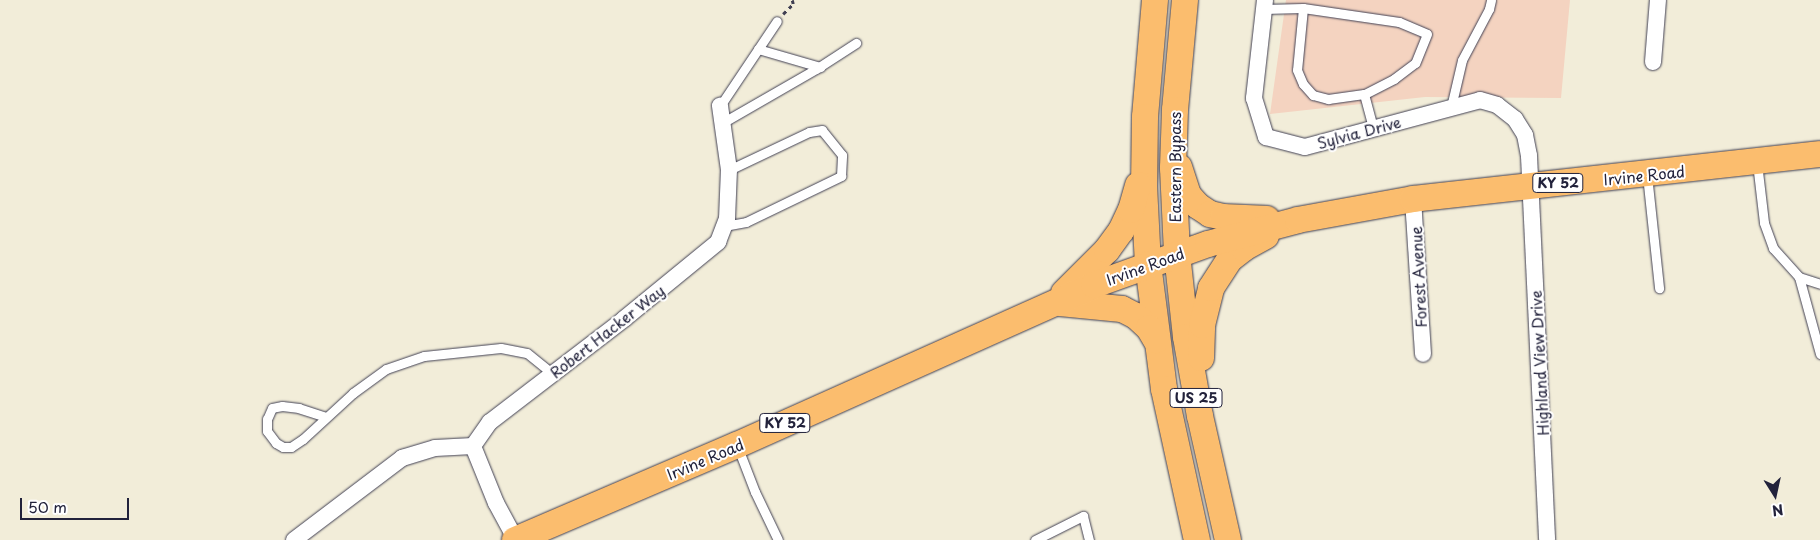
<!DOCTYPE html>
<style>
body{margin:0}
#map{position:relative;width:1820px;height:540px;overflow:hidden;background:#f2edd9;font-family:"Playpen Sans",sans-serif}
div>[style]{position:absolute}
.built>*{inset:0;background:#f4d3c0}
.path>*{height:2.5px;margin-top:-1.25px;transform-origin:0;background:repeating-linear-gradient(90deg,#414053 0 4px,transparent 0 8px)}
.roads{filter:drop-shadow(0 0 1px #414053) drop-shadow(0 0 1px #414053)}
.lane>*{height:9px;margin:-4.5px;padding:0 4.5px;transform-origin:4.5px;border-radius:4.5px;background:#fff}
.street>*{height:16px;margin:-8px;padding:0 8px;transform-origin:8px;border-radius:8px;background:#fff}
.primary>*{height:26px;margin:-13px;padding:0 13px;transform-origin:13px;border-radius:13px;background:#fbbd6e}
span{translate:-50% -50%;white-space:nowrap;text-align:center;line-height:1.15;-webkit-text-stroke:4px #fff;paint-order:stroke}
.shield-label span{padding:1px 4px;background:#fff;border:1px solid;border-radius:4px;-webkit-text-stroke-width:0}
.shield-label{font-size:14px;color:#22223b;font-weight:700}
.street-label{font-size:15px;color:#22223b}
.north{position:absolute;left:1750px;top:470px;width:50px;height:50px;-webkit-text-stroke:4px #fff;paint-order:stroke;rotate:170deg;font-size:14px;font-weight:700;line-height:20px;text-align:center;color:#22223b}
.north::after{content:'';display:block;margin:auto;width:18px;height:22px;background:#22223b;clip-path:polygon(50% 0,100% 100%,50% 72%,0 100%)}
.scale{position:absolute;left:20px;top:498px;width:109px;height:22px;box-sizing:border-box;border:2px solid #22223b;border-top:0;padding-left:6px;font-size:15px;line-height:18px;white-space:nowrap;color:#22223b;-webkit-text-stroke:4px #fff;paint-order:stroke}
</style>
<div id="map">
<div class="built">
<div style="clip-path:polygon(1286px 0,1570px 0,1561px 98px,1425px 97px,1270px 114px)"></div>
</div>
<div class="path">
<div style="left:783px;top:14px;width:14px;rotate:-45deg"></div>
<div style="left:793px;top:4px;width:4px;rotate:-104deg"></div>
</div>
<div class="roads">
<div class="lane">
<div style="left:1303px;top:8px;width:62px;rotate:95.5deg"></div>
<div style="left:1297px;top:70px;width:15px;rotate:67deg"></div>
<div style="left:1303px;top:84px;width:15px;rotate:48deg"></div>
<div style="left:1313px;top:95px;width:16px;rotate:15deg"></div>
<div style="left:1328px;top:99px;width:36px;rotate:-8deg"></div>
<div style="left:1263px;top:9px;width:40px;rotate:-1.4deg"></div>
<div style="left:1303px;top:8px;width:97px;rotate:8.3deg"></div>
<div style="left:1399px;top:22px;width:30px;rotate:23deg"></div>
<div style="left:1427px;top:34px;width:31px;rotate:112deg"></div>
<div style="left:1415px;top:63px;width:26px;rotate:143deg"></div>
<div style="left:1394px;top:79px;width:34px;rotate:153deg"></div>
<div style="left:1364px;top:94px;width:35px;rotate:75deg"></div>
<div style="left:758px;top:49px;width:65px;rotate:16.2deg"></div>
<div style="left:720px;top:106px;width:102px;rotate:-56.2deg"></div>
<div style="left:1451px;top:107px;width:48px;rotate:-76.8deg"></div>
<div style="left:1462px;top:60px;width:58px;rotate:-62.1deg"></div>
<div style="left:1489px;top:9px;width:9px;rotate:-77deg"></div>
<div style="left:722px;top:123px;width:108px;rotate:-29.9deg"></div>
<div style="left:816px;top:69px;width:48px;rotate:-33deg"></div>
<div style="left:1757px;top:163px;width:60px;rotate:83.3deg"></div>
<div style="left:1764px;top:223px;width:27px;rotate:70deg"></div>
<div style="left:1773px;top:248px;width:39px;rotate:48deg"></div>
<div style="left:1799px;top:277px;width:80px;rotate:74.7deg"></div>
<div style="left:1647px;top:175px;width:114px;rotate:83.9deg"></div>
<div style="left:724px;top:226px;width:22px;rotate:-10deg"></div>
<div style="left:746px;top:222px;width:106px;rotate:-25.8deg"></div>
<div style="left:841px;top:176px;width:21px;rotate:-87deg"></div>
<div style="left:842px;top:155px;width:32px;rotate:-129deg"></div>
<div style="left:822px;top:130px;width:13px;rotate:171deg"></div>
<div style="left:809px;top:132px;width:89px;rotate:154.6deg"></div>
<div style="left:1799px;top:277px;width:22px;rotate:18deg"></div>
<div style="left:326px;top:417px;width:28px;rotate:-162deg"></div>
<div style="left:299px;top:408px;width:17px;rotate:-173deg"></div>
<div style="left:282px;top:406px;width:10px;rotate:169deg"></div>
<div style="left:272px;top:408px;width:12px;rotate:114deg"></div>
<div style="left:267px;top:419px;width:12px;rotate:90deg"></div>
<div style="left:267px;top:431px;width:15px;rotate:53deg"></div>
<div style="left:276px;top:443px;width:8px;rotate:30deg"></div>
<div style="left:283px;top:447px;width:8px"></div>
<div style="left:291px;top:447px;width:14px;rotate:-34deg"></div>
<div style="left:303px;top:439px;width:68px;rotate:-42.6deg"></div>
<div style="left:353px;top:393px;width:41px;rotate:-36deg"></div>
<div style="left:386px;top:369px;width:40px;rotate:-18.9deg"></div>
<div style="left:424px;top:356px;width:77px;rotate:-5.9deg"></div>
<div style="left:501px;top:348px;width:26px;rotate:11deg"></div>
<div style="left:527px;top:353px;width:33px;rotate:39deg"></div>
<div style="left:738px;top:448px;width:47px;rotate:68.9deg"></div>
<div style="left:755px;top:492px;width:53px;rotate:64.4deg"></div>
<div style="left:1035px;top:540px;width:54px;rotate:-26.6deg"></div>
<div style="left:1083px;top:516px;width:25px;rotate:76deg"></div>
</div>
<div class="street">
<div style="left:1265px;top:0;width:99px;rotate:96.4deg"></div>
<div style="left:1254px;top:98px;width:41px;rotate:72.9deg"></div>
<div style="left:1266px;top:137px;width:40px;rotate:14.4deg"></div>
<div style="left:1305px;top:147px;width:181px;rotate:-15deg"></div>
<div style="left:1480px;top:100px;width:18px;rotate:16deg"></div>
<div style="left:1497px;top:105px;width:23px;rotate:38deg"></div>
<div style="left:1515px;top:119px;width:19px;rotate:58deg"></div>
<div style="left:1525px;top:135px;width:21px;rotate:79deg"></div>
<div style="left:1529px;top:156px;width:384px;rotate:87.3deg"></div>
<div style="left:1653px;top:62px;width:62px;rotate:-85.4deg"></div>
<div style="left:1413px;top:199px;width:155px;rotate:86.3deg"></div>
<div style="left:294px;top:540px;width:136px;rotate:-37.2deg"></div>
<div style="left:402px;top:458px;width:34px;rotate:-17deg"></div>
<div style="left:435px;top:448px;width:38px;rotate:-3deg"></div>
<div style="left:516px;top:540px;width:42px;rotate:-118.4deg"></div>
<div style="left:496px;top:503px;width:61px;rotate:-112deg"></div>
<div style="left:473px;top:446px;width:29px;rotate:-55deg"></div>
<div style="left:490px;top:422px;width:169px;rotate:-37.5deg"></div>
<div style="left:624px;top:319px;width:122px;rotate:-39.3deg"></div>
<div style="left:718px;top:242px;width:25px;rotate:-69deg"></div>
<div style="left:727px;top:219px;width:49px;rotate:-87.7deg"></div>
<div style="left:729px;top:170px;width:65px;rotate:-98deg"></div>
</div>
<div class="primary">
<div style="left:1155px;top:0;width:117px;rotate:94.9deg"></div>
<div style="left:1145px;top:117px;width:69px;rotate:90.8deg"></div>
<div style="left:1144px;top:186px;width:78px;rotate:87.1deg"></div>
<div style="left:1148px;top:264px;width:126px;rotate:82.7deg"></div>
<div style="left:1164px;top:389px;width:155px;rotate:77.7deg"></div>
<div style="left:1185px;top:0;width:110px;rotate:95.2deg"></div>
<div style="left:1175px;top:110px;width:58px;rotate:92deg"></div>
<div style="left:1173px;top:168px;width:86px;rotate:87.3deg"></div>
<div style="left:1177px;top:254px;width:83px;rotate:83.8deg"></div>
<div style="left:1186px;top:337px;width:80px;rotate:80deg"></div>
<div style="left:1200px;top:416px;width:127px;rotate:77.3deg"></div>
<div style="left:1179px;top:167px;width:29px;rotate:72deg"></div>
<div style="left:1188px;top:195px;width:15px;rotate:48deg"></div>
<div style="left:1198px;top:206px;width:14px;rotate:34deg"></div>
<div style="left:1210px;top:214px;width:13px;rotate:13deg"></div>
<div style="left:1223px;top:217px;width:44px;rotate:2.6deg"></div>
<div style="left:1064px;top:293px;width:61px;rotate:-45deg"></div>
<div style="left:1107px;top:250px;width:24px;rotate:-54deg"></div>
<div style="left:1121px;top:231px;width:23px;rotate:-65deg"></div>
<div style="left:1131px;top:210px;width:26px;rotate:-74deg"></div>
<div style="left:1060px;top:303px;width:62px;rotate:5.5deg"></div>
<div style="left:1122px;top:309px;width:16px;rotate:27deg"></div>
<div style="left:1136px;top:316px;width:18px;rotate:43deg"></div>
<div style="left:1149px;top:328px;width:14px;rotate:60deg"></div>
<div style="left:1201px;top:358px;width:33px;rotate:-88deg"></div>
<div style="left:1202px;top:325px;width:38px;rotate:-76deg"></div>
<div style="left:1211px;top:288px;width:35px;rotate:-57deg"></div>
<div style="left:1230px;top:259px;width:18px;rotate:-38deg"></div>
<div style="left:1244px;top:248px;width:25px;rotate:-29deg"></div>
<div style="left:515px;top:540px;width:241px;rotate:-23.2deg"></div>
<div style="left:737px;top:445px;width:391px;rotate:-24.1deg"></div>
<div style="left:1094px;top:285px;width:121px;rotate:-19.8deg"></div>
<div style="left:1208px;top:244px;width:93px;rotate:-14.9deg"></div>
<div style="left:1298px;top:220px;width:117px;rotate:-10.3deg"></div>
<div style="left:1413px;top:199px;width:409px;rotate:-6.3deg"></div>
</div>
</div>
<div class="shield-label">
<span style="left:1558px;top:183px">KY 52</span>
<span style="left:1196px;top:398px">US 25</span>
<span style="left:785px;top:423px">KY 52</span>
</div>
<div class="street-label">
<span style="left:1359px;top:132px;rotate:-15deg">Sylvia Drive</span>
<span style="left:1175px;top:167px;rotate:-90deg">Eastern Bypass</span>
<span style="left:1644px;top:175px;rotate:-6deg">Irvine Road</span>
<span style="left:1145px;top:266px;rotate:-20deg">Irvine Road</span>
<span style="left:1418px;top:277px;rotate:-93deg">Forest Avenue</span>
<span style="left:607px;top:331px;rotate:-38deg">Robert Hacker Way</span>
<span style="left:1539px;top:363px;rotate:-93deg">Highland View Drive</span>
<span style="left:705px;top:459px;rotate:-23deg">Irvine Road</span>
</div>
<div class="north">N</div>
<div class="scale">50 m</div>
</div>
